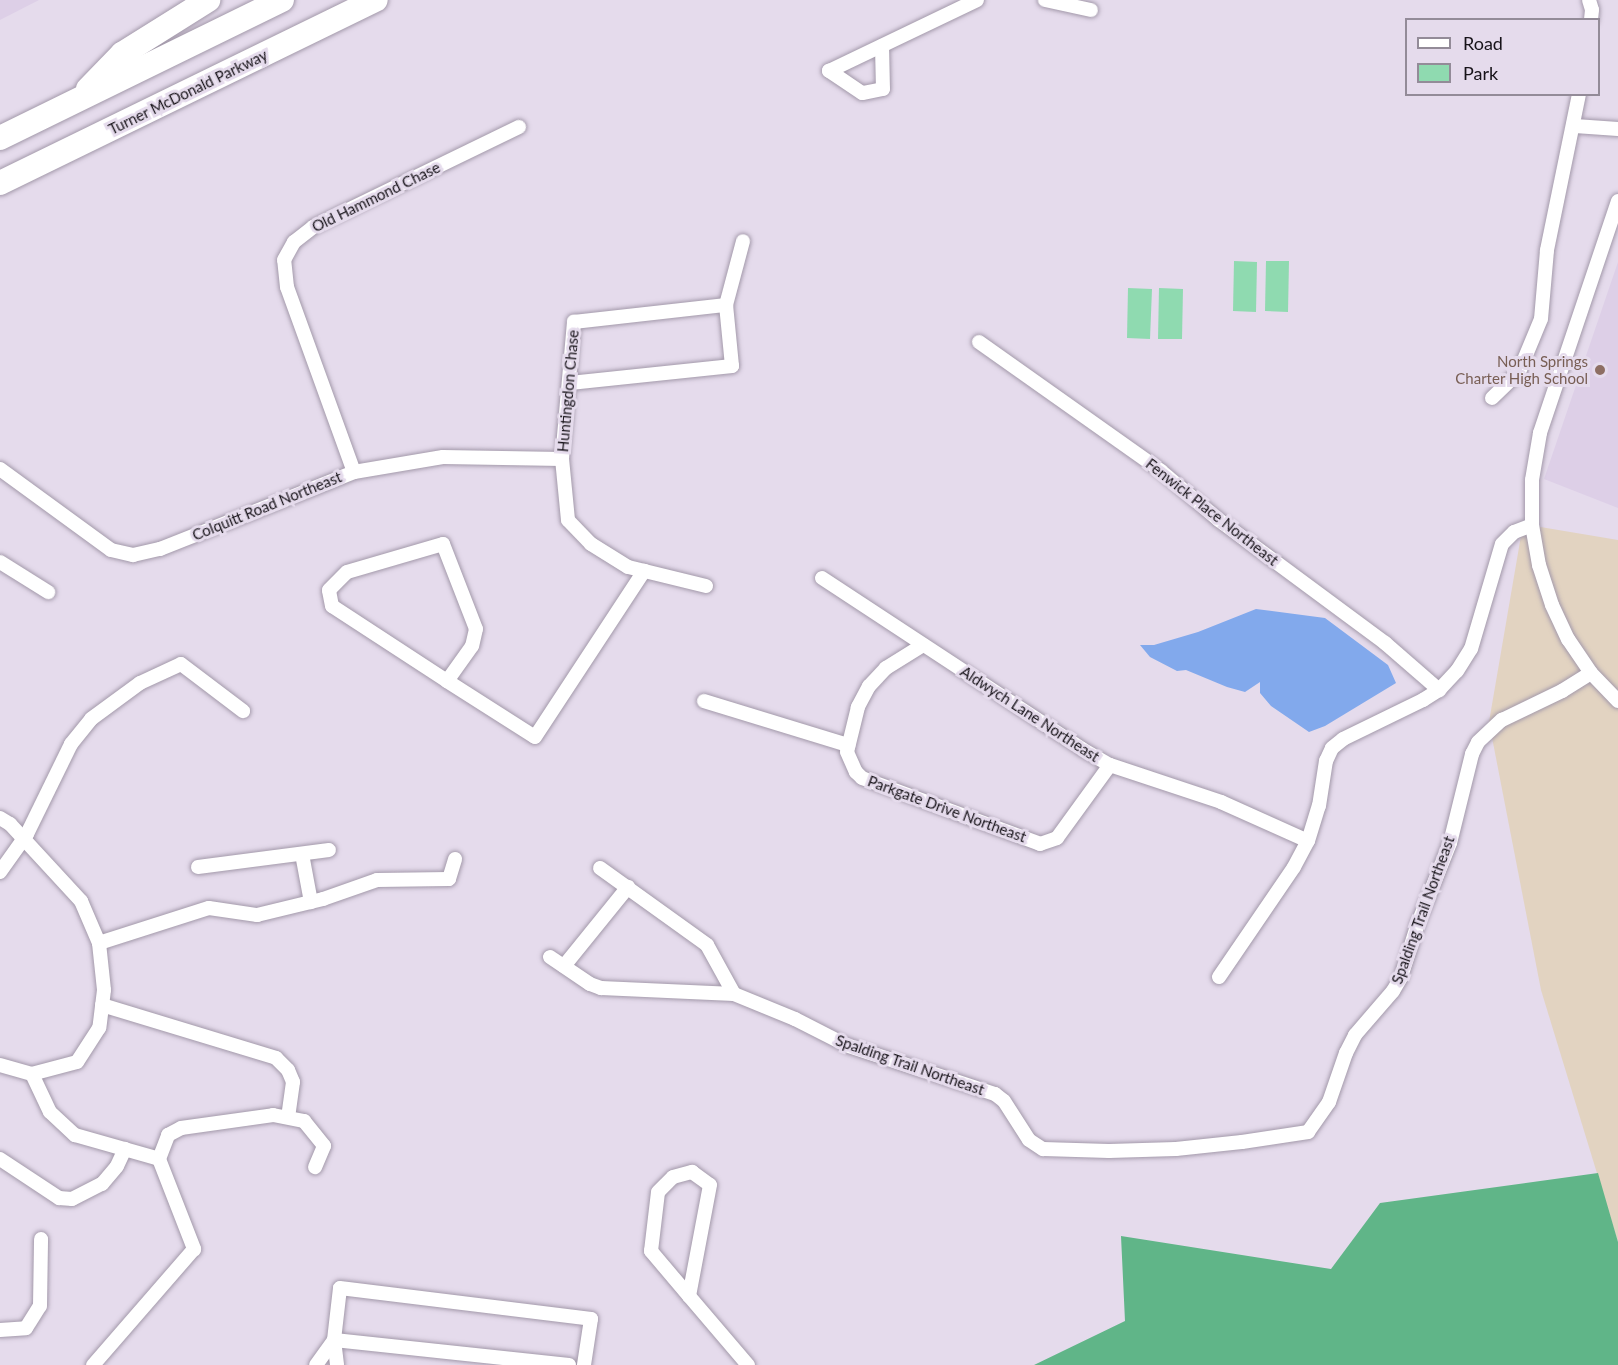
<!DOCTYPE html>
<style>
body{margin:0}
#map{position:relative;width:1618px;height:1365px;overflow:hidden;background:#e5dbec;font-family:Lato,sans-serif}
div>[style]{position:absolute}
.commercial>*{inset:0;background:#e2d3c1}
.built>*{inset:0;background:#ddcfe7}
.green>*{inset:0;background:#8fdab0}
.forest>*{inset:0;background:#60b588}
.water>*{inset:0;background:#82a9ec}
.roads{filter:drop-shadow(0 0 2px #a399aa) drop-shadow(0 0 2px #a399aa)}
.street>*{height:14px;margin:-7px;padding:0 7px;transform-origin:7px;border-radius:7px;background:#fff}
.highway>*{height:24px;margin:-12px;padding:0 12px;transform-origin:12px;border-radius:12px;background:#fff}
.dots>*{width:16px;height:16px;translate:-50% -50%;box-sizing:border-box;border:3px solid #e5dbec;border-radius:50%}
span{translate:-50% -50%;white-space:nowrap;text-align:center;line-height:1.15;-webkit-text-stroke:6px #e5dbec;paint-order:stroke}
.street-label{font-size:15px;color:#171319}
.education-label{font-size:15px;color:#785e54}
.right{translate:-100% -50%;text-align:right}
.legend{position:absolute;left:1405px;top:18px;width:195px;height:78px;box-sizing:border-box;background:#e5dbec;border:2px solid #938b98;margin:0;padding:8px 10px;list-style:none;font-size:18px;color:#171319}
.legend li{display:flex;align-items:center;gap:12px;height:30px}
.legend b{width:30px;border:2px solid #938b98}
</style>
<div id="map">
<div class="commercial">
<div style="clip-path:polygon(1523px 524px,1618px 540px,1618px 1242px,1541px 990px,1489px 722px)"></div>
</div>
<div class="built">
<div style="clip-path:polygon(0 0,39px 0,0 20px)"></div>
<div style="clip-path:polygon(1618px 262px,1618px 508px,1544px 479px)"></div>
</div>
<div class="green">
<div style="clip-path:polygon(1234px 261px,1257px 262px,1256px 312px,1233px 311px)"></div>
<div style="clip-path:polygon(1266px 261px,1289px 261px,1288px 312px,1265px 311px)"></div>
<div style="clip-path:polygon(1128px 288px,1152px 289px,1150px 339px,1127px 338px)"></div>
<div style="clip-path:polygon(1159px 288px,1183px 289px,1182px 339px,1158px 339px)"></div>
</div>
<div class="forest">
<div style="clip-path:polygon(1598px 1173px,1618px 1242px,1618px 1365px,1034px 1365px,1125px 1321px,1121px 1236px,1331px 1269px,1380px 1203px)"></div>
</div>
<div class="water">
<div style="clip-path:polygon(1256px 609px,1325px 618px,1388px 665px,1396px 683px,1325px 726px,1309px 732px,1271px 706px,1260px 693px,1260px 682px,1245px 692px,1227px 687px,1186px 670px,1177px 671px,1150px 657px,1140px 645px,1154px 645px,1198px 632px)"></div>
</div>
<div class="roads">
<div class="street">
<div style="left:1045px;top:0;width:47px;rotate:12.3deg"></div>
<div style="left:1589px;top:0;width:10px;rotate:73deg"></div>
<div style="left:1592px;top:10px;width:10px;rotate:96deg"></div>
<div style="left:882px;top:46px;width:43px;rotate:88.7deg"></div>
<div style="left:883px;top:89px;width:21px;rotate:169deg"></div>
<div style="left:862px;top:93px;width:40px;rotate:-146deg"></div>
<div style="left:829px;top:71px;width:164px;rotate:-25.6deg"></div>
<div style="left:1575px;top:126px;width:43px;rotate:4deg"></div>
<div style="left:1618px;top:201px;width:245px;rotate:108.6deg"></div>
<div style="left:1540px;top:433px;width:48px;rotate:99.7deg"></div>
<div style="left:1532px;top:480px;width:45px;rotate:90deg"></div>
<div style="left:1532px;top:525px;width:41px;rotate:80.1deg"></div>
<div style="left:1539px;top:565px;width:42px;rotate:72deg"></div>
<div style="left:1552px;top:605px;width:38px;rotate:65deg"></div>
<div style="left:1568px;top:639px;width:41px;rotate:55.9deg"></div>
<div style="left:1591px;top:673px;width:39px;rotate:46deg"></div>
<div style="left:979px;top:342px;width:223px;rotate:35.3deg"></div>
<div style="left:1161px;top:471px;width:76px;rotate:40.2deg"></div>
<div style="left:1219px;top:520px;width:207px;rotate:36.5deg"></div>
<div style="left:1385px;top:643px;width:72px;rotate:41deg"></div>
<div style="left:570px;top:383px;width:163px;rotate:-6deg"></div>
<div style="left:732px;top:366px;width:61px;rotate:-95.6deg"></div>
<div style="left:726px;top:305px;width:66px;rotate:-75.1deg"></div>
<div style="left:1492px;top:398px;width:37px;rotate:-44deg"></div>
<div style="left:1519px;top:372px;width:57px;rotate:-67.5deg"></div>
<div style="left:1541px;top:319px;width:69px;rotate:-85deg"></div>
<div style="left:1547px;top:250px;width:159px;rotate:-78.4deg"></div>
<div style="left:0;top:469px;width:137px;rotate:36.1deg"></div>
<div style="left:111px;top:550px;width:23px;rotate:13deg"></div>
<div style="left:133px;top:555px;width:28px;rotate:-13deg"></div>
<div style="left:160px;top:549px;width:209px;rotate:-21.6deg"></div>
<div style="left:354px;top:472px;width:90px;rotate:-9.6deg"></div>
<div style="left:443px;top:457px;width:119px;rotate:1deg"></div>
<div style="left:354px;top:472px;width:197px;rotate:-109.9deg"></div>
<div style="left:287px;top:287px;width:27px;rotate:-96deg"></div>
<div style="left:284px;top:260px;width:21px;rotate:-61deg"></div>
<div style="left:294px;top:242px;width:24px;rotate:-38deg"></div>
<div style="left:313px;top:227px;width:229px;rotate:-25.9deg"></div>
<div style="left:443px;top:544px;width:91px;rotate:68.8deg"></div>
<div style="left:476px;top:629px;width:17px;rotate:103deg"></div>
<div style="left:472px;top:646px;width:43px;rotate:125.5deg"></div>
<div style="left:447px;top:681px;width:137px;rotate:-146.9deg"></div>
<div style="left:332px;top:606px;width:16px;rotate:-101deg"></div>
<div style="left:329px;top:590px;width:25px;rotate:-45deg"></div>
<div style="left:347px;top:572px;width:100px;rotate:-16.3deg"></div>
<div style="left:0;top:562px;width:57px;rotate:32deg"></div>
<div style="left:822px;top:578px;width:311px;rotate:33.3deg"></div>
<div style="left:1082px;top:749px;width:32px;rotate:30deg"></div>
<div style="left:1110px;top:765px;width:117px;rotate:18.4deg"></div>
<div style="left:1221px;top:802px;width:95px;rotate:24.1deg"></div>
<div style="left:706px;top:586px;width:80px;rotate:-166.3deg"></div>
<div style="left:628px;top:567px;width:44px;rotate:-148.1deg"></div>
<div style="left:591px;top:544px;width:33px;rotate:-134deg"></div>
<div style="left:568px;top:520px;width:61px;rotate:-95.6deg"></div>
<div style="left:562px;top:459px;width:138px;rotate:-85deg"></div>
<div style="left:574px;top:322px;width:153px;rotate:-6.4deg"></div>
<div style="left:923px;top:645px;width:44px;rotate:148.1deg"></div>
<div style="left:886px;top:668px;width:25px;rotate:133deg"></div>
<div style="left:869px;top:686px;width:24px;rotate:118deg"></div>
<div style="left:858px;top:707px;width:46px;rotate:103.7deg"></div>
<div style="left:847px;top:752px;width:22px;rotate:66deg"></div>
<div style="left:856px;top:772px;width:8px;rotate:45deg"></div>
<div style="left:862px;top:778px;width:190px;rotate:20.3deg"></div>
<div style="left:1040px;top:844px;width:18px;rotate:-19deg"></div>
<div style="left:1057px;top:838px;width:90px;rotate:-54deg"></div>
<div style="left:447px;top:681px;width:104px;rotate:32.5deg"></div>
<div style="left:535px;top:737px;width:199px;rotate:-56.7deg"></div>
<div style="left:704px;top:701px;width:151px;rotate:17deg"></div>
<div style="left:0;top:818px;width:12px;rotate:31deg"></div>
<div style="left:10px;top:824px;width:105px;rotate:47.3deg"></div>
<div style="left:81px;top:901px;width:46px;rotate:66.8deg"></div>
<div style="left:99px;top:943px;width:47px;rotate:83.9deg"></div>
<div style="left:104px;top:990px;width:38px;rotate:97deg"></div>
<div style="left:99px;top:1028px;width:40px;rotate:122.9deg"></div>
<div style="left:77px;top:1062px;width:47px;rotate:165.1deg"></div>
<div style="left:302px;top:854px;width:49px;rotate:79.4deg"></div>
<div style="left:198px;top:867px;width:132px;rotate:-7.4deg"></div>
<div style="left:600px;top:868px;width:132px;rotate:35.7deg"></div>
<div style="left:707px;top:945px;width:56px;rotate:61.1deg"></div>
<div style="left:0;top:872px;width:47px;rotate:-54.6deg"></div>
<div style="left:27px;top:834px;width:100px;rotate:-63.9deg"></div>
<div style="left:71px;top:744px;width:32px;rotate:-51deg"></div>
<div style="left:91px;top:719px;width:61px;rotate:-36.3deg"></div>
<div style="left:140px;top:683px;width:45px;rotate:-24.9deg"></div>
<div style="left:181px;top:664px;width:78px;rotate:37.2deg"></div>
<div style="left:99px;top:943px;width:115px;rotate:-17.7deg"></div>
<div style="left:209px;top:908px;width:49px;rotate:8.3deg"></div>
<div style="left:257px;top:915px;width:68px;rotate:-13.6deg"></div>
<div style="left:323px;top:899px;width:57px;rotate:-19.4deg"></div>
<div style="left:377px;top:880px;width:72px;rotate:-0.8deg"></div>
<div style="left:449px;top:879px;width:21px;rotate:-73deg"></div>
<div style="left:550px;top:957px;width:48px;rotate:34deg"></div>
<div style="left:590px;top:984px;width:12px;rotate:20deg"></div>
<div style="left:601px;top:988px;width:133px;rotate:2.6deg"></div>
<div style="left:734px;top:994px;width:66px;rotate:22.3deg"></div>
<div style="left:795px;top:1019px;width:57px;rotate:27deg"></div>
<div style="left:846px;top:1045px;width:157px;rotate:18.2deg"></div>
<div style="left:995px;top:1094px;width:11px;rotate:38deg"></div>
<div style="left:1004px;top:1101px;width:46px;rotate:57.3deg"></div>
<div style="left:1029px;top:1140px;width:17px;rotate:33deg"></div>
<div style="left:1043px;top:1149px;width:66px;rotate:1.7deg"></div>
<div style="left:1109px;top:1151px;width:67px;rotate:-1.7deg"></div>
<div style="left:1176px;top:1149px;width:66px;rotate:-6.1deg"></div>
<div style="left:1242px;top:1142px;width:67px;rotate:-8.6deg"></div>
<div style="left:1308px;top:1132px;width:37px;rotate:-55deg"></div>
<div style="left:1329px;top:1102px;width:52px;rotate:-70.9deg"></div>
<div style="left:1346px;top:1053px;width:20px;rotate:-63deg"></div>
<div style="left:1355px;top:1035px;width:58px;rotate:-49.2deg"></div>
<div style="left:1393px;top:991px;width:16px;rotate:-60deg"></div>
<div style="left:1401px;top:977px;width:57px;rotate:-72.5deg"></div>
<div style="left:1418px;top:923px;width:86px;rotate:-68.2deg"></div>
<div style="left:1450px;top:843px;width:92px;rotate:-76.1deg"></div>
<div style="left:1472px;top:754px;width:13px;rotate:-63deg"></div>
<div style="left:1478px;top:742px;width:33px;rotate:-43deg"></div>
<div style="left:1502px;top:720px;width:67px;rotate:-25.8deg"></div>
<div style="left:1562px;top:691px;width:34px;rotate:-32deg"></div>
<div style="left:564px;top:966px;width:102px;rotate:-51deg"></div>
<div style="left:1219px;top:977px;width:133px;rotate:-55.7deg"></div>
<div style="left:1294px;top:867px;width:30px;rotate:-62deg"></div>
<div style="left:1308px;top:841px;width:37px;rotate:-73deg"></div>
<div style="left:1319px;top:806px;width:46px;rotate:-81.2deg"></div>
<div style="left:1326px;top:761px;width:14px;rotate:-65deg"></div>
<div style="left:1332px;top:748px;width:14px;rotate:-39deg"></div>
<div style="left:1343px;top:739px;width:89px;rotate:-26deg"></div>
<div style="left:1423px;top:700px;width:19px;rotate:-32deg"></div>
<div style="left:1439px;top:690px;width:26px;rotate:-47deg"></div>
<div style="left:1457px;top:671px;width:26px;rotate:-58deg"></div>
<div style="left:1471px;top:649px;width:109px;rotate:-73.6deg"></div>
<div style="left:1502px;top:544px;width:17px;rotate:-45deg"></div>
<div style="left:1514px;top:532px;width:19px;rotate:-21deg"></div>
<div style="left:102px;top:1005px;width:182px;rotate:16.9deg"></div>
<div style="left:276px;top:1058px;width:17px;rotate:45deg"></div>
<div style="left:288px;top:1070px;width:13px;rotate:67deg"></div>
<div style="left:293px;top:1082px;width:35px;rotate:98deg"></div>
<div style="left:0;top:1065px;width:33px;rotate:16deg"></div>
<div style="left:32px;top:1074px;width:42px;rotate:64.7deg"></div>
<div style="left:50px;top:1112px;width:34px;rotate:43deg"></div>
<div style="left:75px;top:1135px;width:87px;rotate:15.9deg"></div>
<div style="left:159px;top:1159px;width:97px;rotate:68.7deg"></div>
<div style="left:194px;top:1249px;width:154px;rotate:131deg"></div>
<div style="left:0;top:1159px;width:71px;rotate:33.5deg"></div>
<div style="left:59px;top:1198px;width:13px;rotate:4deg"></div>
<div style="left:72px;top:1199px;width:34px;rotate:-27deg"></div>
<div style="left:102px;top:1184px;width:23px;rotate:-50deg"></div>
<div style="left:117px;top:1166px;width:19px;rotate:-65deg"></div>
<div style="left:159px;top:1159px;width:26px;rotate:-69deg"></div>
<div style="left:168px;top:1135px;width:15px;rotate:-28deg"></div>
<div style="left:181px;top:1128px;width:93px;rotate:-8deg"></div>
<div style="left:273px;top:1115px;width:32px;rotate:11deg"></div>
<div style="left:304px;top:1121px;width:32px;rotate:51deg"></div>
<div style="left:324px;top:1146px;width:23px;rotate:113deg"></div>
<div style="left:692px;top:1172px;width:22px;rotate:36deg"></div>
<div style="left:710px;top:1185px;width:113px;rotate:100.7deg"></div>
<div style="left:689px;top:1296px;width:59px;rotate:-130.2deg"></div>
<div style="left:651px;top:1251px;width:59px;rotate:-83.2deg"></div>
<div style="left:658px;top:1192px;width:21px;rotate:-45deg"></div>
<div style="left:673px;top:1177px;width:20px;rotate:-15deg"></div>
<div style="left:689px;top:1296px;width:91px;rotate:49.5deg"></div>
<div style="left:0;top:1330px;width:26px;rotate:-4deg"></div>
<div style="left:26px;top:1328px;width:26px;rotate:-58deg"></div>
<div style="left:40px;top:1306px;width:67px;rotate:-89.1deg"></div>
<div style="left:334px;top:1340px;width:25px;rotate:83deg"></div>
<div style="left:316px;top:1365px;width:31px;rotate:-54deg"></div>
<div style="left:569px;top:1365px;width:236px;rotate:-173.9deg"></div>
<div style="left:334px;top:1340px;width:52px;rotate:-83.4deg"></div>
<div style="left:340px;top:1288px;width:253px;rotate:7deg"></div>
<div style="left:591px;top:1319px;width:47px;rotate:98.7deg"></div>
</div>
<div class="highway">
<div style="left:88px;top:89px;width:49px;rotate:-45.8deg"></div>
<div style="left:122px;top:54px;width:102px;rotate:-32.1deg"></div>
<div style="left:0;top:138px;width:314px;rotate:-26.1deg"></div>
<div style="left:0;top:183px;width:418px;rotate:-26deg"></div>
</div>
</div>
<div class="dots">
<div style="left:1600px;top:370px;background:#8d6e63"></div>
</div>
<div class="street-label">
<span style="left:188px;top:92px;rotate:-26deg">Turner McDonald Parkway</span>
<span style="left:376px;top:197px;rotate:-26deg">Old Hammond Chase</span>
<span style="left:568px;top:391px;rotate:-85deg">Huntingdon Chase</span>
<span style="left:267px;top:506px;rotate:-22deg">Colquitt Road Northeast</span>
<span style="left:1212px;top:512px;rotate:38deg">Fenwick Place Northeast</span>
<span style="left:1030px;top:714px;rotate:33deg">Aldwych Lane Northeast</span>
<span style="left:947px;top:809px;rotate:20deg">Parkgate Drive Northeast</span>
<span style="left:1423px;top:910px;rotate:-70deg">Spalding Trail Northeast</span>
<span style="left:910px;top:1065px;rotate:19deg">Spalding Trail Northeast</span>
</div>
<div class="education-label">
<span class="right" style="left:1588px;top:370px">North Springs<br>Charter High School</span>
</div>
<ul class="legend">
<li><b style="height:8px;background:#fff"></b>Road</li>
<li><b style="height:16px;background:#8fdab0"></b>Park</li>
</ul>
</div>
